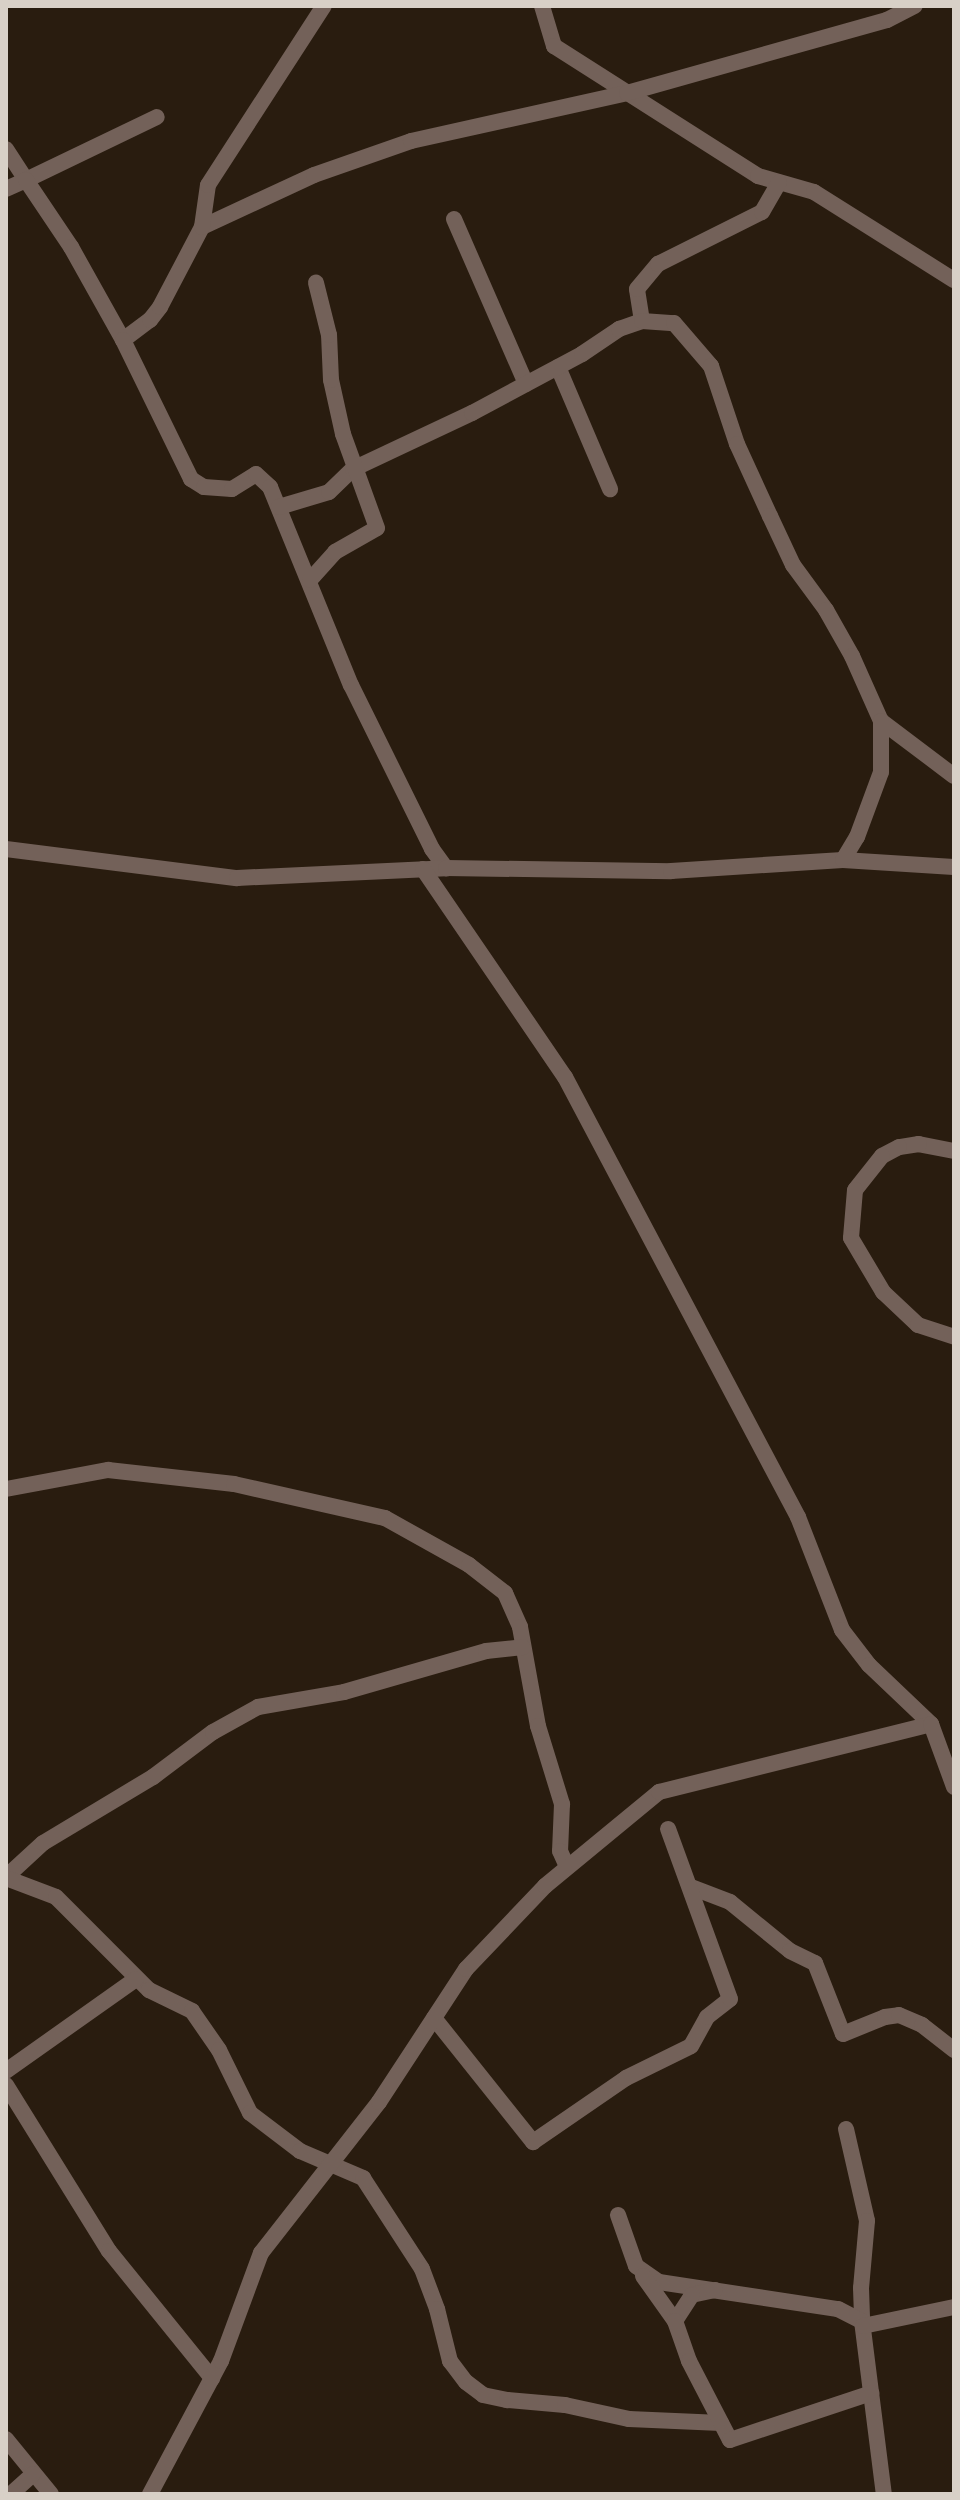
<!DOCTYPE html>
<style>
body{margin:0}
#map{position:relative;width:960px;height:2500px;overflow:hidden;background:#291c0f;font-family:"Exo 2",sans-serif}
div>[style]{position:absolute}
.minor>*{height:16px;margin:-8px;padding:0 8px;transform-origin:8px;border-radius:8px;background:#736159}
span{translate:-50% -50%;white-space:nowrap;text-align:center;line-height:1.15;-webkit-text-stroke:8px #0d0804;paint-order:stroke}
.frame{position:absolute;inset:0;border:8px solid #d8d0c7;pointer-events:none}
</style>
<div id="map">
<div class="minor">
<div style="left:542px;top:6px;width:42px;rotate:73.3deg"></div>
<div style="left:554px;top:46px;width:242px;rotate:32.5deg"></div>
<div style="left:758px;top:176px;width:58px;rotate:15.9deg"></div>
<div style="left:814px;top:192px;width:165px;rotate:32.2deg"></div>
<div style="left:6px;top:149px;width:37px;rotate:57deg"></div>
<div style="left:26px;top:180px;width:145px;rotate:-25.7deg"></div>
<div style="left:6px;top:189px;width:22px;rotate:-24deg"></div>
<div style="left:26px;top:180px;width:81px;rotate:56.1deg"></div>
<div style="left:71px;top:247px;width:107px;rotate:60.8deg"></div>
<div style="left:123px;top:340px;width:34px;rotate:-37deg"></div>
<div style="left:150px;top:320px;width:16px;rotate:-52deg"></div>
<div style="left:160px;top:307px;width:90px;rotate:-62.3deg"></div>
<div style="left:202px;top:227px;width:123px;rotate:-24.9deg"></div>
<div style="left:314px;top:175px;width:103px;rotate:-19.3deg"></div>
<div style="left:411px;top:141px;width:221px;rotate:-12.5deg"></div>
<div style="left:627px;top:93px;width:270px;rotate:-15.7deg"></div>
<div style="left:887px;top:20px;width:31px;rotate:-27deg"></div>
<div style="left:454px;top:219px;width:180px;rotate:66.4deg"></div>
<div style="left:202px;top:227px;width:42px;rotate:-81.9deg"></div>
<div style="left:208px;top:185px;width:213px;rotate:-57.1deg"></div>
<div style="left:642px;top:321px;width:32px;rotate:-99deg"></div>
<div style="left:637px;top:289px;width:33px;rotate:-50deg"></div>
<div style="left:658px;top:264px;width:116px;rotate:-26.6deg"></div>
<div style="left:762px;top:212px;width:34px;rotate:-60deg"></div>
<div style="left:123px;top:340px;width:155px;rotate:63.9deg"></div>
<div style="left:191px;top:479px;width:15px;rotate:32deg"></div>
<div style="left:204px;top:487px;width:28px;rotate:4deg"></div>
<div style="left:232px;top:489px;width:28px;rotate:-32deg"></div>
<div style="left:256px;top:474px;width:19px;rotate:43deg"></div>
<div style="left:270px;top:487px;width:214px;rotate:67.8deg"></div>
<div style="left:351px;top:685px;width:183px;rotate:63.7deg"></div>
<div style="left:432px;top:849px;width:24px;rotate:54deg"></div>
<div style="left:558px;top:367px;width:133px;rotate:66.9deg"></div>
<div style="left:279px;top:507px;width:52px;rotate:-16.7deg"></div>
<div style="left:329px;top:492px;width:33px;rotate:-44deg"></div>
<div style="left:353px;top:469px;width:132px;rotate:-25.2deg"></div>
<div style="left:472px;top:413px;width:125px;rotate:-28.2deg"></div>
<div style="left:582px;top:354px;width:45px;rotate:-34deg"></div>
<div style="left:619px;top:329px;width:24px;rotate:-19deg"></div>
<div style="left:642px;top:321px;width:32px;rotate:4deg"></div>
<div style="left:674px;top:323px;width:57px;rotate:49.3deg"></div>
<div style="left:711px;top:366px;width:82px;rotate:71.6deg"></div>
<div style="left:737px;top:444px;width:79px;rotate:65.4deg"></div>
<div style="left:770px;top:516px;width:54px;rotate:64.9deg"></div>
<div style="left:793px;top:565px;width:56px;rotate:53.7deg"></div>
<div style="left:826px;top:610px;width:53px;rotate:60.5deg"></div>
<div style="left:852px;top:656px;width:71px;rotate:66deg"></div>
<div style="left:881px;top:721px;width:91px;rotate:37deg"></div>
<div style="left:310px;top:580px;width:38px;rotate:-48deg"></div>
<div style="left:335px;top:552px;width:48px;rotate:-29.7deg"></div>
<div style="left:377px;top:528px;width:100px;rotate:-109.9deg"></div>
<div style="left:343px;top:434px;width:55px;rotate:-102.5deg"></div>
<div style="left:331px;top:380px;width:45px;rotate:-92.5deg"></div>
<div style="left:329px;top:335px;width:54px;rotate:-104deg"></div>
<div style="left:6px;top:849px;width:233px;rotate:7.2deg"></div>
<div style="left:237px;top:878px;width:209px;rotate:-2.7deg"></div>
<div style="left:446px;top:868px;width:225px;rotate:0.8deg"></div>
<div style="left:671px;top:871px;width:172px;rotate:-3.7deg"></div>
<div style="left:843px;top:860px;width:111px;rotate:3.6deg"></div>
<div style="left:843px;top:860px;width:27px;rotate:-59deg"></div>
<div style="left:857px;top:837px;width:69px;rotate:-69.7deg"></div>
<div style="left:881px;top:772px;width:51px;rotate:-90deg"></div>
<div style="left:423px;top:869px;width:252px;rotate:55.7deg"></div>
<div style="left:565px;top:1077px;width:498px;rotate:62.1deg"></div>
<div style="left:798px;top:1517px;width:121px;rotate:68.7deg"></div>
<div style="left:842px;top:1630px;width:44px;rotate:52.4deg"></div>
<div style="left:869px;top:1665px;width:86px;rotate:43.6deg"></div>
<div style="left:954px;top:1151px;width:36px;rotate:-169deg"></div>
<div style="left:919px;top:1144px;width:20px;rotate:171deg"></div>
<div style="left:899px;top:1147px;width:19px;rotate:152deg"></div>
<div style="left:882px;top:1156px;width:43px;rotate:128.5deg"></div>
<div style="left:855px;top:1190px;width:48px;rotate:94.8deg"></div>
<div style="left:851px;top:1238px;width:63px;rotate:59.3deg"></div>
<div style="left:883px;top:1292px;width:48px;rotate:43.3deg"></div>
<div style="left:918px;top:1325px;width:38px;rotate:18deg"></div>
<div style="left:6px;top:1489px;width:104px;rotate:-10.6deg"></div>
<div style="left:108px;top:1470px;width:127px;rotate:6.3deg"></div>
<div style="left:234px;top:1484px;width:155px;rotate:12.7deg"></div>
<div style="left:385px;top:1518px;width:96px;rotate:29.2deg"></div>
<div style="left:469px;top:1565px;width:46px;rotate:37.9deg"></div>
<div style="left:505px;top:1593px;width:37px;rotate:66deg"></div>
<div style="left:520px;top:1627px;width:101px;rotate:79.7deg"></div>
<div style="left:538px;top:1726px;width:82px;rotate:72.9deg"></div>
<div style="left:562px;top:1804px;width:47px;rotate:92.4deg"></div>
<div style="left:560px;top:1851px;width:17px;rotate:66deg"></div>
<div style="left:6px;top:1877px;width:50px;rotate:-42.6deg"></div>
<div style="left:43px;top:1843px;width:128px;rotate:-31deg"></div>
<div style="left:153px;top:1777px;width:75px;rotate:-36.9deg"></div>
<div style="left:213px;top:1732px;width:51px;rotate:-29.1deg"></div>
<div style="left:258px;top:1707px;width:87px;rotate:-9.9deg"></div>
<div style="left:344px;top:1692px;width:148px;rotate:-16.1deg"></div>
<div style="left:486px;top:1651px;width:37px;rotate:-6deg"></div>
<div style="left:6px;top:1878px;width:53px;rotate:20.8deg"></div>
<div style="left:56px;top:1897px;width:132px;rotate:45deg"></div>
<div style="left:149px;top:1990px;width:48px;rotate:26deg"></div>
<div style="left:192px;top:2011px;width:47px;rotate:55.3deg"></div>
<div style="left:219px;top:2050px;width:70px;rotate:63.8deg"></div>
<div style="left:250px;top:2113px;width:63px;rotate:37.2deg"></div>
<div style="left:300px;top:2151px;width:69px;rotate:23.2deg"></div>
<div style="left:363px;top:2178px;width:108px;rotate:57deg"></div>
<div style="left:422px;top:2269px;width:43px;rotate:69.4deg"></div>
<div style="left:437px;top:2309px;width:54px;rotate:76deg"></div>
<div style="left:450px;top:2361px;width:26px;rotate:53deg"></div>
<div style="left:466px;top:2382px;width:21px;rotate:37deg"></div>
<div style="left:483px;top:2395px;width:25px;rotate:12deg"></div>
<div style="left:507px;top:2400px;width:58px;rotate:4.9deg"></div>
<div style="left:565px;top:2405px;width:66px;rotate:12.3deg"></div>
<div style="left:629px;top:2419px;width:92px;rotate:2.5deg"></div>
<div style="left:691px;top:1887px;width:42px;rotate:21deg"></div>
<div style="left:730px;top:1902px;width:77px;rotate:39.2deg"></div>
<div style="left:790px;top:1951px;width:28px;rotate:26deg"></div>
<div style="left:815px;top:1963px;width:76px;rotate:68.5deg"></div>
<div style="left:843px;top:2034px;width:45px;rotate:-22deg"></div>
<div style="left:885px;top:2017px;width:14px;rotate:-8deg"></div>
<div style="left:899px;top:2015px;width:25px;rotate:23deg"></div>
<div style="left:922px;top:2025px;width:41px;rotate:38deg"></div>
<div style="left:434px;top:2018px;width:159px;rotate:51.4deg"></div>
<div style="left:533px;top:2142px;width:113px;rotate:-34.5deg"></div>
<div style="left:626px;top:2078px;width:72px;rotate:-26.2deg"></div>
<div style="left:691px;top:2046px;width:33px;rotate:-61deg"></div>
<div style="left:707px;top:2017px;width:29px;rotate:-38deg"></div>
<div style="left:730px;top:1999px;width:181px;rotate:-110deg"></div>
<div style="left:6px;top:2071px;width:159px;rotate:-35.3deg"></div>
<div style="left:6px;top:2085px;width:195px;rotate:58.2deg"></div>
<div style="left:109px;top:2251px;width:164px;rotate:51deg"></div>
<div style="left:846px;top:2129px;width:94px;rotate:77.1deg"></div>
<div style="left:867px;top:2221px;width:67px;rotate:95.1deg"></div>
<div style="left:861px;top:2288px;width:33px;rotate:88deg"></div>
<div style="left:862px;top:2321px;width:174px;rotate:82.8deg"></div>
<div style="left:618px;top:2215px;width:54px;rotate:70.6deg"></div>
<div style="left:636px;top:2266px;width:28px;rotate:35deg"></div>
<div style="left:659px;top:2282px;width:181px;rotate:8.6deg"></div>
<div style="left:838px;top:2309px;width:27px;rotate:27deg"></div>
<div style="left:643px;top:2276px;width:55px;rotate:54.6deg"></div>
<div style="left:715px;top:2290px;width:24px;rotate:168deg"></div>
<div style="left:692px;top:2295px;width:31px;rotate:123deg"></div>
<div style="left:675px;top:2321px;width:42px;rotate:70.7deg"></div>
<div style="left:689px;top:2361px;width:89px;rotate:62.6deg"></div>
<div style="left:730px;top:2440px;width:149px;rotate:-18.4deg"></div>
<div style="left:863px;top:2326px;width:93px;rotate:-11.8deg"></div>
<div style="left:6px;top:2439px;width:71px;rotate:50.7deg"></div>
<div style="left:11px;top:2494px;width:30px;rotate:-42deg"></div>
<div style="left:150px;top:2494px;width:151px;rotate:-61.9deg"></div>
<div style="left:221px;top:2361px;width:115px;rotate:-69.7deg"></div>
<div style="left:261px;top:2253px;width:192px;rotate:-52deg"></div>
<div style="left:379px;top:2102px;width:159px;rotate:-56.8deg"></div>
<div style="left:466px;top:1969px;width:115px;rotate:-46.4deg"></div>
<div style="left:545px;top:1886px;width:148px;rotate:-39.5deg"></div>
<div style="left:659px;top:1792px;width:280px;rotate:-14deg"></div>
<div style="left:931px;top:1724px;width:67px;rotate:69.9deg"></div>
</div>
<div class="frame"></div>
</div>
